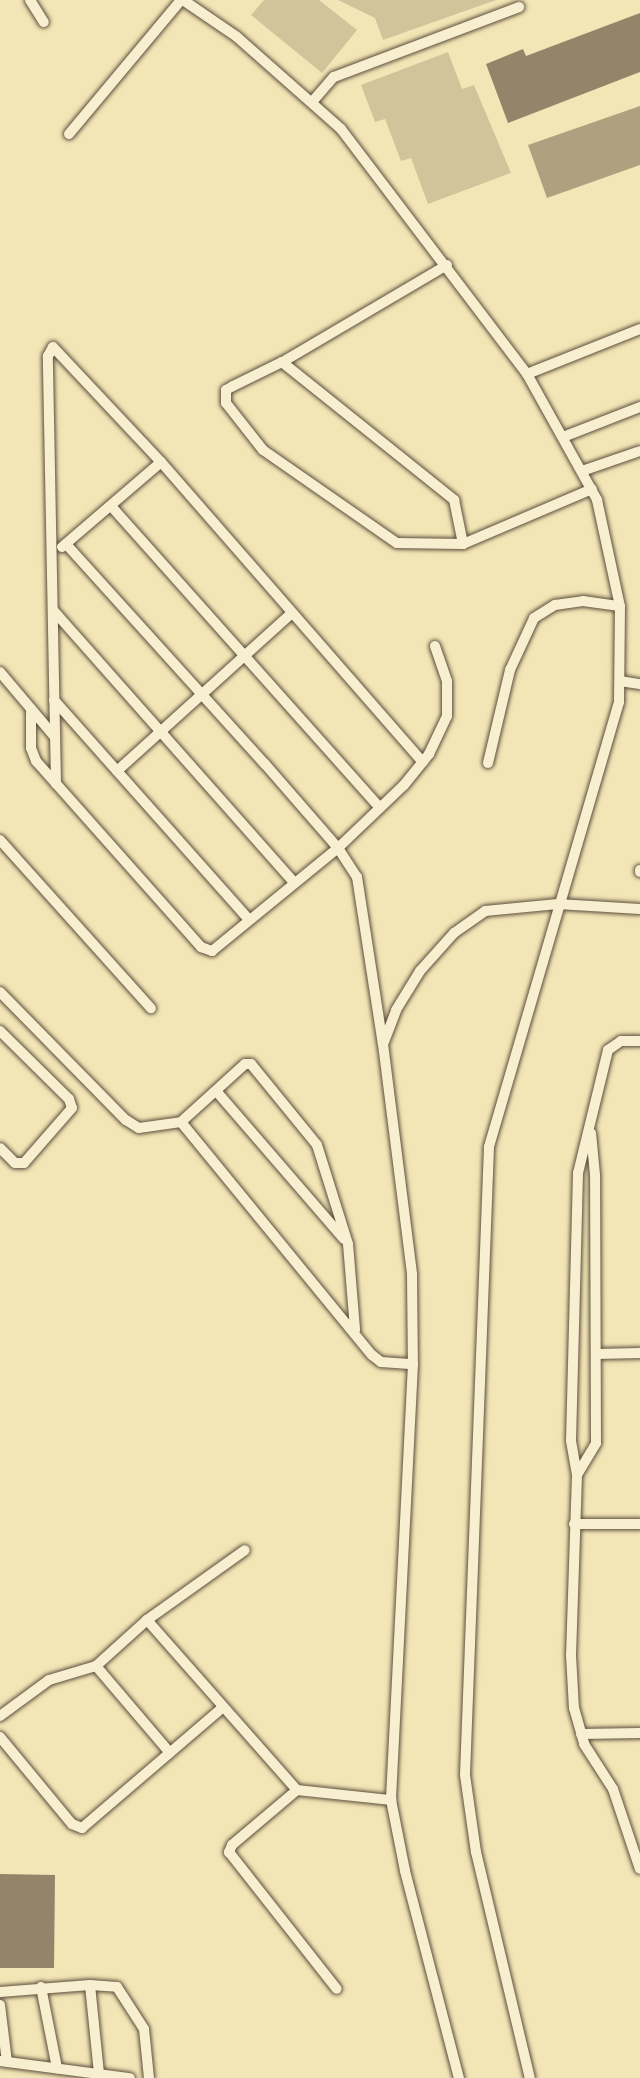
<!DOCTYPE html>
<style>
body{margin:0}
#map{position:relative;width:640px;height:2078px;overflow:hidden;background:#f3e6b6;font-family:"IM FELL DW Pica",serif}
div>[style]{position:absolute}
.green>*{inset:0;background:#d1c49b}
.water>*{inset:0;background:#afa17f}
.building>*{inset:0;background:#938569}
.roads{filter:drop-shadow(0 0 2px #5c4e3d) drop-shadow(0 0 2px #5c4e3d)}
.service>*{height:10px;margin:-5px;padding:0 5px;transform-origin:5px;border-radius:5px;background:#f7efd0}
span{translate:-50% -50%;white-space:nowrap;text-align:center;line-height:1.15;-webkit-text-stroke:6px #f7efd0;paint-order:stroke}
</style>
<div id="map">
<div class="green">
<div style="clip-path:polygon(264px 0,319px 0,357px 30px,322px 73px,251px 15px)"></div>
<div style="clip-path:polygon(338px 0,496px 0,383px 40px,375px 18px)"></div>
<div style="clip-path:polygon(448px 52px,462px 89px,474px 85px,511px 173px,428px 204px,411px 158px,401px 161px,385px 119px,375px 122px,361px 85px)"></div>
</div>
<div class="water">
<div style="clip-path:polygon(640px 106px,640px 165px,547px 198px,528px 145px)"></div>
</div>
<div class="building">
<div style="clip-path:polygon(640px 13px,640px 72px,508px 123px,486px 64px,523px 49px,526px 56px)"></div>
<div style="clip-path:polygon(0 1874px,55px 1875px,54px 1968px,0 1968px)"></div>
</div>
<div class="roads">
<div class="service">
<div style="left:30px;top:0;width:26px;rotate:58deg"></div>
<div style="left:183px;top:0;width:65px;rotate:34.4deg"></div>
<div style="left:237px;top:37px;width:139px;rotate:41.5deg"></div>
<div style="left:341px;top:129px;width:308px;rotate:52.8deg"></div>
<div style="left:527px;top:374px;width:144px;rotate:60.9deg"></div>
<div style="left:597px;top:500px;width:108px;rotate:77.8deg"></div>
<div style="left:620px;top:606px;width:96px;rotate:90.6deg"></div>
<div style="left:619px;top:702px;width:464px;rotate:106.3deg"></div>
<div style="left:489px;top:1147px;width:628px;rotate:92.19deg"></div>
<div style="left:465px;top:1775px;width:78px;rotate:81.9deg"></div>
<div style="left:476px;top:1852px;width:232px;rotate:76.6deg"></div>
<div style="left:312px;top:102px;width:33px;rotate:-49deg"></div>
<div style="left:334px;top:77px;width:198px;rotate:-20.7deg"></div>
<div style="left:69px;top:134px;width:175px;rotate:-50.1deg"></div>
<div style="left:447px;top:265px;width:191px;rotate:149.5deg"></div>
<div style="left:282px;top:362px;width:55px;rotate:153.9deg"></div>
<div style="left:233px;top:386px;width:8px;rotate:150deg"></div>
<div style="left:226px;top:390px;width:13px;rotate:90deg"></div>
<div style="left:226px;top:403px;width:60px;rotate:51.8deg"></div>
<div style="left:263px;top:450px;width:163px;rotate:34.8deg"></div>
<div style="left:397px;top:543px;width:66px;rotate:0.9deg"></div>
<div style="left:463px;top:544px;width:140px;rotate:-23.1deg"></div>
<div style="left:282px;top:362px;width:221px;rotate:38.7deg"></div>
<div style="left:454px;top:500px;width:45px;rotate:78.4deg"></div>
<div style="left:527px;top:374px;width:122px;rotate:-21.7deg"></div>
<div style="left:563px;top:437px;width:83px;rotate:-21.3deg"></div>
<div style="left:582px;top:471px;width:61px;rotate:-19deg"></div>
<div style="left:111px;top:506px;width:404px;rotate:48.3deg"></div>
<div style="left:66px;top:544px;width:297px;rotate:47.9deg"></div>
<div style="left:265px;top:764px;width:111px;rotate:49deg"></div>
<div style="left:338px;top:848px;width:35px;rotate:57deg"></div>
<div style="left:357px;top:877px;width:169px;rotate:81.2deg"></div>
<div style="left:383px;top:1044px;width:233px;rotate:82.8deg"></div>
<div style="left:412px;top:1275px;width:89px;rotate:89.4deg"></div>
<div style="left:413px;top:1364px;width:437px;rotate:92.9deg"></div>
<div style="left:391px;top:1800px;width:72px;rotate:78.8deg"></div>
<div style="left:405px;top:1871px;width:214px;rotate:75.4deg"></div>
<div style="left:62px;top:547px;width:130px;rotate:-40.6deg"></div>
<div style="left:53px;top:610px;width:363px;rotate:48.5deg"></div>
<div style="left:0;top:672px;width:85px;rotate:49.8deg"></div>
<div style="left:620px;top:681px;width:20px;rotate:9deg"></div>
<div style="left:54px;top:700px;width:294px;rotate:48.4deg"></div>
<div style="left:31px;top:709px;width:39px;rotate:90deg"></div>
<div style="left:31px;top:748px;width:14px;rotate:69deg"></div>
<div style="left:36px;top:761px;width:249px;rotate:48.4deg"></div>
<div style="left:201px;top:947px;width:12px;rotate:20deg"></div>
<div style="left:212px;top:951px;width:163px;rotate:-39.3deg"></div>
<div style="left:338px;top:848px;width:91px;rotate:-43.7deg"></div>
<div style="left:404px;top:785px;width:40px;rotate:-51deg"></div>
<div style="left:429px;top:754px;width:42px;rotate:-64.7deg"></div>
<div style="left:447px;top:716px;width:35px;rotate:-90deg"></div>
<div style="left:447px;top:681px;width:37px;rotate:-109deg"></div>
<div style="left:488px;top:763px;width:96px;rotate:-76.7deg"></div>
<div style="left:510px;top:670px;width:57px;rotate:-65.2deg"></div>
<div style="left:534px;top:618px;width:25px;rotate:-32deg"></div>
<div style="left:555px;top:605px;width:28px;rotate:-8deg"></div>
<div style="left:583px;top:601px;width:37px;rotate:8deg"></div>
<div style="left:117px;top:771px;width:236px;rotate:-42.1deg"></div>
<div style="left:56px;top:784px;width:428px;rotate:-91.1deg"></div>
<div style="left:48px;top:356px;width:10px;rotate:-61deg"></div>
<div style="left:53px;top:347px;width:158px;rotate:46.8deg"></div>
<div style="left:161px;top:462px;width:398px;rotate:48.9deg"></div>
<div style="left:0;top:840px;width:226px;rotate:48.1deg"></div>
<div style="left:640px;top:870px;width:2px;rotate:90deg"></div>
<div style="left:0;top:992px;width:180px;rotate:45.5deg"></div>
<div style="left:126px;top:1120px;width:15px;rotate:32deg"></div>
<div style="left:139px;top:1128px;width:42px;rotate:-8.1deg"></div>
<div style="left:181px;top:1122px;width:86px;rotate:-42.2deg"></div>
<div style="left:245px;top:1064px;width:6px"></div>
<div style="left:251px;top:1064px;width:104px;rotate:50.8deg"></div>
<div style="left:317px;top:1145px;width:104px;rotate:72.6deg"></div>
<div style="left:348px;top:1244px;width:86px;rotate:85.3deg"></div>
<div style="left:0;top:1031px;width:97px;rotate:44.6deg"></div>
<div style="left:69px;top:1099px;width:9px;rotate:72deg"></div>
<div style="left:72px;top:1108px;width:73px;rotate:131.1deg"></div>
<div style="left:24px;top:1163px;width:9px;rotate:180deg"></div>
<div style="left:15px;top:1163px;width:21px;rotate:-135deg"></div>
<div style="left:640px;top:1041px;width:19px;rotate:180deg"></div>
<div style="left:621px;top:1041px;width:16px;rotate:145deg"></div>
<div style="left:608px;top:1050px;width:127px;rotate:103.7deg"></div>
<div style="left:578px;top:1173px;width:268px;rotate:91.5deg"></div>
<div style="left:571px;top:1441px;width:35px;rotate:80deg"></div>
<div style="left:577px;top:1475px;width:180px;rotate:91.9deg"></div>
<div style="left:571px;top:1655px;width:53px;rotate:86.8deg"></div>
<div style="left:574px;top:1708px;width:37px;rotate:74deg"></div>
<div style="left:584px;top:1744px;width:54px;rotate:57.2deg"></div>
<div style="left:613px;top:1789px;width:84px;rotate:71.4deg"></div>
<div style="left:384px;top:1042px;width:34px;rotate:-69deg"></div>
<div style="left:396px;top:1010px;width:46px;rotate:-58.4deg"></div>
<div style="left:420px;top:971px;width:51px;rotate:-48.2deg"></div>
<div style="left:454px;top:933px;width:38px;rotate:-35deg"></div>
<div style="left:485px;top:911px;width:73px;rotate:-5.5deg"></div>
<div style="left:558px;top:904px;width:82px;rotate:3.5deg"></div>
<div style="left:217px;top:1092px;width:194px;rotate:49.2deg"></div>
<div style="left:181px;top:1122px;width:301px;rotate:50.7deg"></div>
<div style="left:372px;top:1355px;width:11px;rotate:38deg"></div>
<div style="left:381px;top:1362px;width:32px;rotate:4deg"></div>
<div style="left:596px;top:1354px;width:44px;rotate:-1.3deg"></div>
<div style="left:577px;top:1475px;width:37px;rotate:-59deg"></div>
<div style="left:596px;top:1443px;width:268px;rotate:-90.2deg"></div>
<div style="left:595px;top:1175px;width:42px;rotate:-95.4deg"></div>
<div style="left:574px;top:1524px;width:66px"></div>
<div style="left:147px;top:1620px;width:227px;rotate:48.6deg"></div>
<div style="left:297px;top:1790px;width:95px;rotate:6.1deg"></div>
<div style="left:96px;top:1666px;width:114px;rotate:49.6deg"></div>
<div style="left:0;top:1716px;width:61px;rotate:-36.3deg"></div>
<div style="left:49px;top:1680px;width:49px;rotate:-16.6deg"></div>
<div style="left:96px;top:1666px;width:69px;rotate:-42deg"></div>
<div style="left:147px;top:1620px;width:120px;rotate:-35.5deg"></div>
<div style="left:581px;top:1734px;width:59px;rotate:-1deg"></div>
<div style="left:0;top:1737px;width:113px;rotate:50.4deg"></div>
<div style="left:72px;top:1824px;width:11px;rotate:22deg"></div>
<div style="left:82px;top:1828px;width:186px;rotate:-40.6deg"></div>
<div style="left:297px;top:1790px;width:85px;rotate:139.8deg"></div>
<div style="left:232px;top:1845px;width:8px;rotate:113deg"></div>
<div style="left:229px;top:1852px;width:174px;rotate:51.8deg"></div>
<div style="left:90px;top:1985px;width:89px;rotate:84.2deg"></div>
<div style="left:41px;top:1987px;width:83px;rotate:78.8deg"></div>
<div style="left:0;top:1992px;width:90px;rotate:-4.4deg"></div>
<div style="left:90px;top:1985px;width:27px;rotate:4deg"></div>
<div style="left:117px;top:1987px;width:50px;rotate:57.3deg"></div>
<div style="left:144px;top:2029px;width:49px;rotate:84.2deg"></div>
<div style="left:0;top:2005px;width:57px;rotate:83deg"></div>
<div style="left:0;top:2061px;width:131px;rotate:7.5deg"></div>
</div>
</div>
</div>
